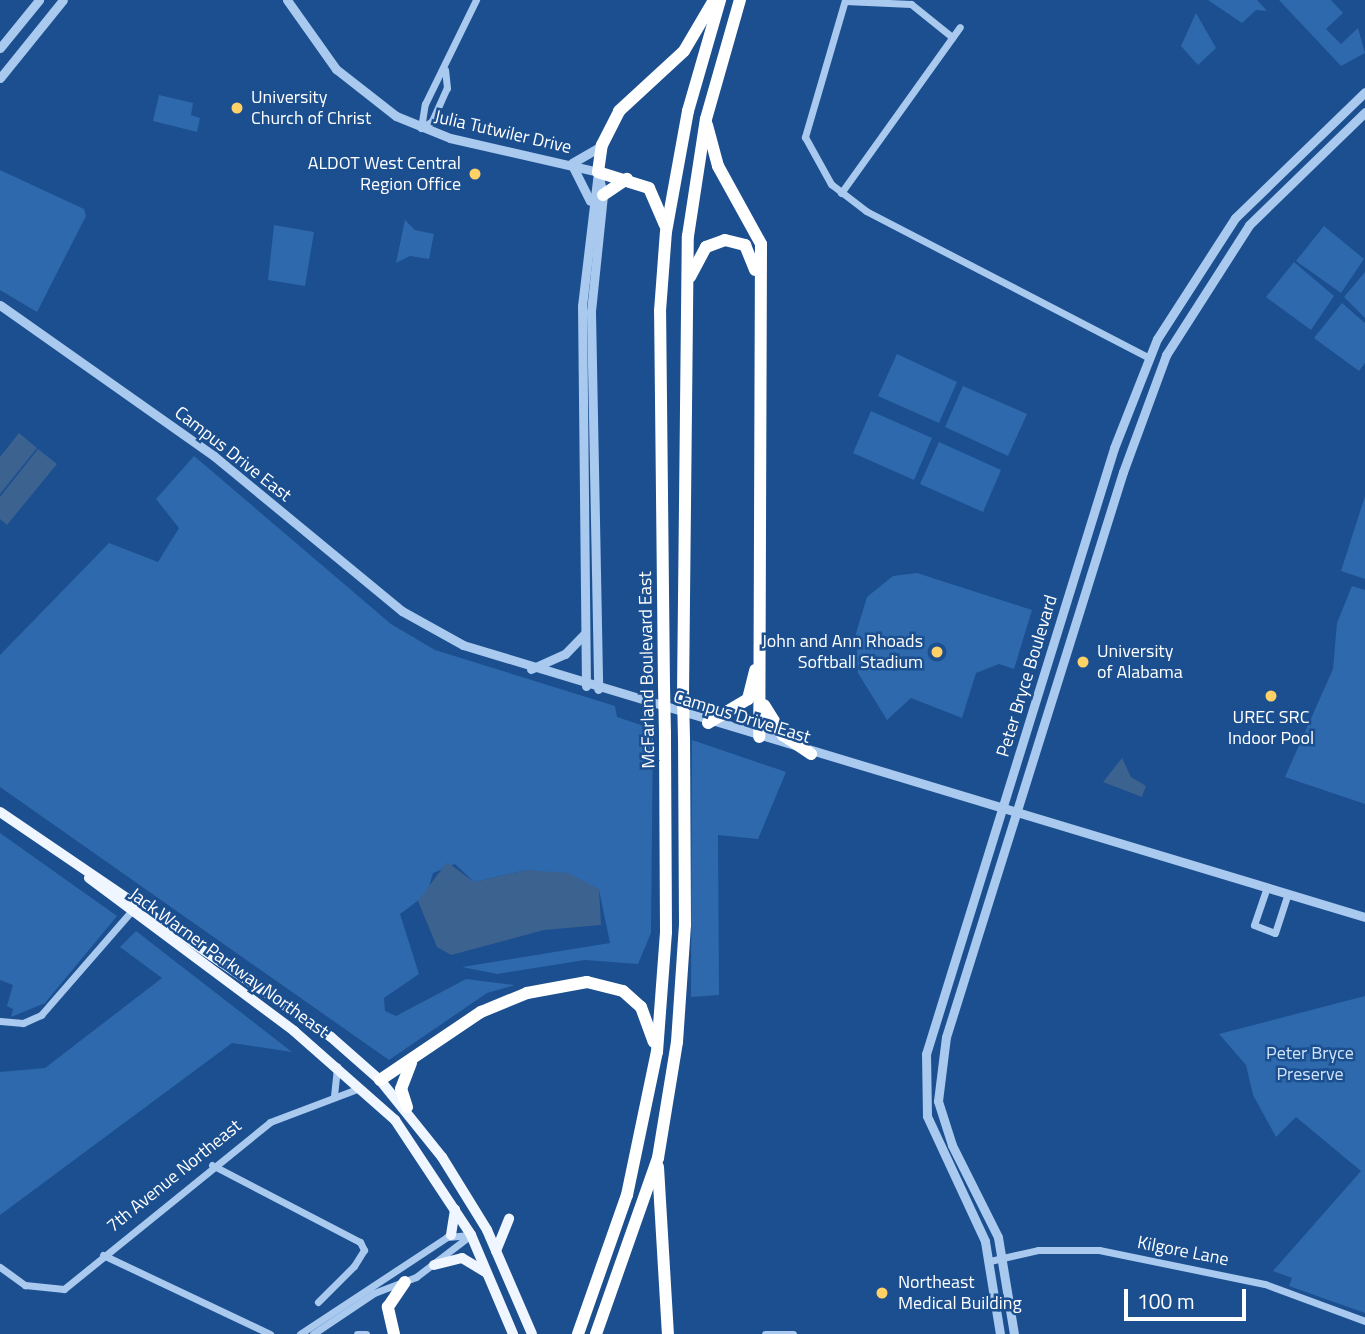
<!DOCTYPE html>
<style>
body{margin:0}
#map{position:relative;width:1365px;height:1334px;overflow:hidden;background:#1b4f8f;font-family:"Titillium Web",sans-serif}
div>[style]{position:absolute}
.green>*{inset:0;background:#2e69ad}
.water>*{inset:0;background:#3c6290}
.minor>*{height:7px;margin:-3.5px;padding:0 3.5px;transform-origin:3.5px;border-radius:3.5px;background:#a9c9ee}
.tertiary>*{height:9px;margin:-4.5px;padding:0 4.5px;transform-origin:4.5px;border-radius:4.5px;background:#a9c9ee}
.primary>*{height:10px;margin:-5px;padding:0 5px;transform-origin:5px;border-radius:5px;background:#f0f6ff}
.motorway>*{height:12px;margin:-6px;padding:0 6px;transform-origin:6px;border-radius:6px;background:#fff}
.motorway-bridge>*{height:12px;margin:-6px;padding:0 6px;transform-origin:6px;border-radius:6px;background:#fff}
.dots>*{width:19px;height:19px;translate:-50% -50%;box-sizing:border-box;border:4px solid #1b4f8f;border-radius:50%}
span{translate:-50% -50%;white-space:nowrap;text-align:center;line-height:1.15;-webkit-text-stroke:5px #1b4f8f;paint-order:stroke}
.poi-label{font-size:18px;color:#fff}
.left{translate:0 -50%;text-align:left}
.right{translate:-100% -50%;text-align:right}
.street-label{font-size:18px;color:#fff}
.park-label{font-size:18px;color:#cfe3fa}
.scale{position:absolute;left:1124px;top:1289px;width:122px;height:32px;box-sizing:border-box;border:4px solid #fff;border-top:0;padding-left:9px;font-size:21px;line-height:24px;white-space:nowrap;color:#fff;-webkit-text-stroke:5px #1b4f8f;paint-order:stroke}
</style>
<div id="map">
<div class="green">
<div style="clip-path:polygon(1208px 0,1257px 0,1267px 11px,1256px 10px,1242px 23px)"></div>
<div style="clip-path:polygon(1279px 0,1331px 0,1343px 13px,1326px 29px,1341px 44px,1358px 28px,1365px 53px,1341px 66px)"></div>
<div style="clip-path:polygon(1196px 13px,1216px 48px,1198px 65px,1181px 46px)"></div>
<div style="clip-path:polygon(159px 95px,193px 103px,191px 115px,200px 118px,197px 132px,153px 121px)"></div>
<div style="clip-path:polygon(0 170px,84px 209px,86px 216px,37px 312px,0 290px)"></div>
<div style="clip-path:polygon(405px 220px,415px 230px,434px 234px,429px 259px,410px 256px,396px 263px)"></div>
<div style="clip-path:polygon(274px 225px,314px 232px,305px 286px,268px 280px)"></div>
<div style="clip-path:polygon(1324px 226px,1364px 259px,1341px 293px,1296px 261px)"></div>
<div style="clip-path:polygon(1294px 262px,1334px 296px,1311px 330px,1266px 297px)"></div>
<div style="clip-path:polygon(1365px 272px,1365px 318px,1344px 297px)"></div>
<div style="clip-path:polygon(1342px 303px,1365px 323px,1365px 363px,1359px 371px,1314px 338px)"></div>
<div style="clip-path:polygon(897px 354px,957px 382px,939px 423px,878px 396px)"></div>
<div style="clip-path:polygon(963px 386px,1027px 414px,1008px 456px,945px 427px)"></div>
<div style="clip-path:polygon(871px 411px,932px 438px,914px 480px,853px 453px)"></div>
<div style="clip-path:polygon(939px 442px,1001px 470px,983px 512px,920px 484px)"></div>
<div style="clip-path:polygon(194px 456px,391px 624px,435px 650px,615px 706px,617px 717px,653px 729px,651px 933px,638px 964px,585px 960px,497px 974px,462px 967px,610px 943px,599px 890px,527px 870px,474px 882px,455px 864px,433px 873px,427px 894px,400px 914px,419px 974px,384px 998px,385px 1011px,396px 1016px,466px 979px,515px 985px,487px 993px,389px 1060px,0 787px,0 655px,109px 543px,158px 562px,179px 528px,156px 499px)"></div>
<div style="clip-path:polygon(1365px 496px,1365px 579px,1341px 571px)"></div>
<div style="clip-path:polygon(917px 573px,1032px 610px,1014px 669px,999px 664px,976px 673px,962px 718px,911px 698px,887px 720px,858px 673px,856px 633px,867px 597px,893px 576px)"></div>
<div style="clip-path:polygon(1352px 586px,1365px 590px,1365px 804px,1285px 777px,1333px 669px,1337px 623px)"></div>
<div style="clip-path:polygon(692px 740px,786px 772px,758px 839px,718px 835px,719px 995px,691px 997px)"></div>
<div style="clip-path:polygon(0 833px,117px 916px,45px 1003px,11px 1017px,13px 1009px,7px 1006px,13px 985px,0 980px)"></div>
<div style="clip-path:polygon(136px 931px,292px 1052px,232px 1043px,0 1215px,0 1072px,45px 1068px,162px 978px,120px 947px)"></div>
<div style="clip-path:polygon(1365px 996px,1365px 1313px,1289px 1286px,1292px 1278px,1273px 1271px,1361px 1171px,1296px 1117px,1276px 1137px,1253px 1095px,1246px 1065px,1219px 1034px)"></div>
</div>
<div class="water">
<div style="clip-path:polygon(19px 433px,37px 448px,0 494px,0 457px)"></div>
<div style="clip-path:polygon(38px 449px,57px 464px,7px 525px,0 519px,0 497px)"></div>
<div style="clip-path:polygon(1122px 758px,1131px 777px,1146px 786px,1142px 797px,1103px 782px)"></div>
<div style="clip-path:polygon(447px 862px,474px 882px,527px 870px,568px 873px,599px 889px,601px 925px,544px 930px,451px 955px,437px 947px,418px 901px)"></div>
</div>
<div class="minor">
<div style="left:845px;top:0;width:143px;rotate:106.3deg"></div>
<div style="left:805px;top:137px;width:54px;rotate:61deg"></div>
<div style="left:831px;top:184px;width:44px;rotate:37.6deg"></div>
<div style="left:866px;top:211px;width:319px;rotate:27.4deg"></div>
<div style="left:845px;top:1px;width:66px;rotate:2.6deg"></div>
<div style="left:911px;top:4px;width:53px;rotate:38.8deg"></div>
<div style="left:421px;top:128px;width:24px;rotate:-81deg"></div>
<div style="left:425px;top:104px;width:116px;rotate:-63.9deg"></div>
<div style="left:421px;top:128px;width:13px;rotate:-32deg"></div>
<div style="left:432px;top:121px;width:36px;rotate:-66deg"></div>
<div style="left:447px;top:88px;width:18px;rotate:-96deg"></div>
<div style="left:841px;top:193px;width:204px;rotate:-54.4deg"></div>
<div style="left:1267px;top:887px;width:40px;rotate:108.9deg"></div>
<div style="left:1254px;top:925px;width:22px;rotate:21deg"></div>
<div style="left:1275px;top:933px;width:42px;rotate:-72deg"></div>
<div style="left:0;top:1021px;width:23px;rotate:5deg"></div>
<div style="left:23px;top:1023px;width:20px;rotate:-24deg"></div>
<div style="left:41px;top:1015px;width:142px;rotate:-49deg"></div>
<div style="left:334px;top:1096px;width:30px;rotate:-84deg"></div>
<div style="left:212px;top:1165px;width:167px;rotate:27.5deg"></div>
<div style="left:360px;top:1242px;width:9px;rotate:63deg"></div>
<div style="left:364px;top:1250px;width:19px;rotate:122deg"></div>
<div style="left:354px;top:1266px;width:51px;rotate:135deg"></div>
<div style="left:103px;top:1255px;width:185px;rotate:25.3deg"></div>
<div style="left:990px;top:1261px;width:49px;rotate:-12.9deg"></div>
<div style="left:1038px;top:1250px;width:61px"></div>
<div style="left:1099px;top:1250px;width:169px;rotate:11.6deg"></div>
<div style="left:1265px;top:1284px;width:107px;rotate:20.3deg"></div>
<div style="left:0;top:1267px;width:31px;rotate:36deg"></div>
<div style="left:25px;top:1285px;width:39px;rotate:6deg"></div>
<div style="left:64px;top:1289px;width:265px;rotate:-39deg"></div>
<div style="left:270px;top:1122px;width:96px;rotate:-20.7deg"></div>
<div style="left:300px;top:1334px;width:176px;rotate:-33.4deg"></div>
<div style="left:447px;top:1237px;width:23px;rotate:-5deg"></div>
<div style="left:313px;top:1334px;width:73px;rotate:-33.9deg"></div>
<div style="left:374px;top:1293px;width:45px;rotate:-20.9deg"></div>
<div style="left:416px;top:1277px;width:69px;rotate:-37.4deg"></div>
<div style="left:357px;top:1334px;width:9px"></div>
<div style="left:765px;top:1334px;width:28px"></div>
</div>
<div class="tertiary">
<div style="left:287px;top:0;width:85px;rotate:54.6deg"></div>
<div style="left:336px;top:69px;width:76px;rotate:38.1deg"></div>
<div style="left:396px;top:116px;width:58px;rotate:22.2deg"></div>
<div style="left:450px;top:138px;width:152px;rotate:12.9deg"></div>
<div style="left:0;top:48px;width:62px;rotate:-50.9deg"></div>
<div style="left:0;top:78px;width:100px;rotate:-51.1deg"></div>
<div style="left:572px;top:163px;width:34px;rotate:-30deg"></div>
<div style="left:572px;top:165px;width:40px;rotate:63.4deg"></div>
<div style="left:598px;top:172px;width:24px;rotate:78deg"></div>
<div style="left:603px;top:195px;width:118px;rotate:95.9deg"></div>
<div style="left:591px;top:312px;width:377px;rotate:88.9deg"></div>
<div style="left:0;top:305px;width:262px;rotate:35.2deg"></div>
<div style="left:214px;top:456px;width:244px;rotate:39.5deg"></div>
<div style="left:402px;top:611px;width:70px;rotate:29.1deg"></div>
<div style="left:463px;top:645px;width:942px;rotate:16.78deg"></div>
<div style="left:531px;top:669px;width:37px;rotate:-24deg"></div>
<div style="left:565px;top:654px;width:28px;rotate:-46deg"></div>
<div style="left:586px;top:686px;width:380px;rotate:-90.6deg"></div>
<div style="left:582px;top:306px;width:135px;rotate:-83.2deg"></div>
<div style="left:1000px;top:1334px;width:94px;rotate:-99.2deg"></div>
<div style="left:985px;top:1241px;width:138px;rotate:-114.9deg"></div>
<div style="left:927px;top:1116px;width:62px;rotate:-90.9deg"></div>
<div style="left:926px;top:1054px;width:634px;rotate:-72.76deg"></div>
<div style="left:1114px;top:448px;width:117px;rotate:-68.5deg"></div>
<div style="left:1157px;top:339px;width:144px;rotate:-57.2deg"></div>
<div style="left:1235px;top:218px;width:181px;rotate:-44.1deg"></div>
<div style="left:1014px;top:1334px;width:98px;rotate:-99.4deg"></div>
<div style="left:998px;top:1237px;width:103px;rotate:-116.6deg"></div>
<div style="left:952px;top:1145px;width:46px;rotate:-107.7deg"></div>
<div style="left:938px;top:1101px;width:64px;rotate:-82.9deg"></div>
<div style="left:946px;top:1037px;width:592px;rotate:-72.61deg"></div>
<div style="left:1123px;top:472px;width:125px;rotate:-69.8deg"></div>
<div style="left:1166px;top:355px;width:154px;rotate:-57.4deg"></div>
<div style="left:1249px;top:225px;width:162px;rotate:-44.2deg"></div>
</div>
<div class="primary">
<div style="left:0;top:812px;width:400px;rotate:34.2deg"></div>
<div style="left:331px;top:1037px;width:65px;rotate:41.3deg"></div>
<div style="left:380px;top:1080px;width:99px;rotate:51.2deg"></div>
<div style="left:442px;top:1157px;width:86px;rotate:58.3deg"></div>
<div style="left:487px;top:1230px;width:113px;rotate:66.6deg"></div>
<div style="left:89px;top:878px;width:256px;rotate:36.7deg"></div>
<div style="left:294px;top:1031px;width:135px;rotate:41.4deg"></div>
<div style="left:395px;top:1120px;width:138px;rotate:56.5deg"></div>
<div style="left:471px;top:1235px;width:108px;rotate:67deg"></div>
<div style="left:451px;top:1235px;width:26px;rotate:-81deg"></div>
<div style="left:496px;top:1251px;width:35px;rotate:-68deg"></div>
<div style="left:434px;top:1265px;width:29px;rotate:-14deg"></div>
<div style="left:462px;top:1258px;width:27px;rotate:31deg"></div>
</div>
<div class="motorway">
<div style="left:707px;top:125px;width:42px;rotate:75deg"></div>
<div style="left:718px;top:166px;width:89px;rotate:61.1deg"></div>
<div style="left:761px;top:244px;width:493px;rotate:90.2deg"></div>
<div style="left:603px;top:195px;width:29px;rotate:-34deg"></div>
<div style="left:665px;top:225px;width:40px;rotate:-113.4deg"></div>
<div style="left:649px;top:188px;width:53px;rotate:-162.6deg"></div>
<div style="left:598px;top:172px;width:27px;rotate:-82deg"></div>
<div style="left:602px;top:145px;width:38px;rotate:-63deg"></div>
<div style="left:619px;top:111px;width:88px;rotate:-42.7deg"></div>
<div style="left:684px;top:51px;width:59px;rotate:-59.5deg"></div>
<div style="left:690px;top:277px;width:34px;rotate:-62deg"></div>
<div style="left:706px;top:247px;width:20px;rotate:-20deg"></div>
<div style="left:725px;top:240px;width:21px;rotate:14deg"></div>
<div style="left:745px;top:245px;width:27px;rotate:68deg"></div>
<div style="left:664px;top:686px;width:375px;rotate:-90.6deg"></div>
<div style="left:660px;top:311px;width:79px;rotate:-85.7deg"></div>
<div style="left:666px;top:232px;width:123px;rotate:-79.7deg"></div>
<div style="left:688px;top:111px;width:116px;rotate:-73.9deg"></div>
<div style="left:683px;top:695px;width:459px;rotate:-89.4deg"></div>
<div style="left:688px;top:236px;width:118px;rotate:-81.3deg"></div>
<div style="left:706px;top:119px;width:124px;rotate:-74.1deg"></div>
<div style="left:764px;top:705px;width:36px;rotate:58deg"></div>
<div style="left:783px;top:735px;width:34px;rotate:34deg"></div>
<div style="left:708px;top:723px;width:47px;rotate:-31deg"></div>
<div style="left:748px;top:699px;width:30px;rotate:-76deg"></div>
<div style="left:380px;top:1080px;width:122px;rotate:-34deg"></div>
<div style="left:481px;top:1012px;width:50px;rotate:-22.4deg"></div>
<div style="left:527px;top:993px;width:61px;rotate:-10.4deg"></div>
<div style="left:587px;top:982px;width:37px;rotate:14deg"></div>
<div style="left:623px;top:991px;width:24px;rotate:42deg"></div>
<div style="left:641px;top:1007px;width:37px;rotate:70deg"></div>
<div style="left:407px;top:1107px;width:19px;rotate:-108deg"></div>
<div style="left:401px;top:1089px;width:28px;rotate:-69deg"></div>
<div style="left:658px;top:1167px;width:167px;rotate:86.6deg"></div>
<div style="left:394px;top:1334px;width:28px;rotate:-103deg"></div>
<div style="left:388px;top:1307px;width:30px;rotate:-56deg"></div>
<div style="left:578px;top:1334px;width:147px;rotate:-70.6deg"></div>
<div style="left:627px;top:1195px;width:146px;rotate:-78.2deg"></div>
<div style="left:657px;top:1052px;width:120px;rotate:-85.7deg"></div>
<div style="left:666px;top:932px;width:199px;rotate:-90.3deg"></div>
<div style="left:596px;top:1334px;width:187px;rotate:-70.6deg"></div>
<div style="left:658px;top:1158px;width:118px;rotate:-80.7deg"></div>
<div style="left:677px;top:1042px;width:117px;rotate:-86.1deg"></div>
<div style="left:685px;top:925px;width:185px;rotate:-90.3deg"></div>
</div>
<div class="motorway-bridge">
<div style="left:664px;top:686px;width:47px;rotate:88.8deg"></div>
<div style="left:683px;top:695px;width:45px;rotate:88.7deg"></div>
</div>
<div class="dots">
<div style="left:237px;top:108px;background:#ffd166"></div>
<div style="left:475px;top:174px;background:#ffd166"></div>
<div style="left:937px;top:652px;background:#ffd166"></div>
<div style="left:1083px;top:662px;background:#ffd166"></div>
<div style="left:1271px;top:696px;background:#ffd166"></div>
<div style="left:882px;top:1293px;background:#ffd166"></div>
</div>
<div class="poi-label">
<span class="left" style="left:251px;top:108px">University<br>Church of Christ</span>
<span class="right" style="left:461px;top:174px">ALDOT West Central<br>Region Office</span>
<span class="right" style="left:923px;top:652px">John and Ann Rhoads<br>Softball Stadium</span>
<span class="left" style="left:1097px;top:662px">University<br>of Alabama</span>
<span style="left:1271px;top:728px">UREC SRC<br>Indoor Pool</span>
<span class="left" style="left:898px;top:1293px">Northeast<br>Medical Building</span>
</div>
<div class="street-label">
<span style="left:503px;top:132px;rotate:13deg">Julia Tutwiler Drive</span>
<span style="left:233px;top:454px;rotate:38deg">Campus Drive East</span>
<span style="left:647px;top:670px;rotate:-91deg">McFarland Boulevard East</span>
<span style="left:1027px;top:676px;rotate:-73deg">Peter Bryce Boulevard</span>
<span style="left:742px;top:717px;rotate:17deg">Campus Drive East</span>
<span style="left:229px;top:963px;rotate:36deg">Jack Warner Parkway Northeast</span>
<span style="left:174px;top:1176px;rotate:-39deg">7th Avenue Northeast</span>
<span style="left:1183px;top:1251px;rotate:11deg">Kilgore Lane</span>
</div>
<div class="park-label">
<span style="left:1310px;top:1064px">Peter Bryce<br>Preserve</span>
</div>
<div class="scale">100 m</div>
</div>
